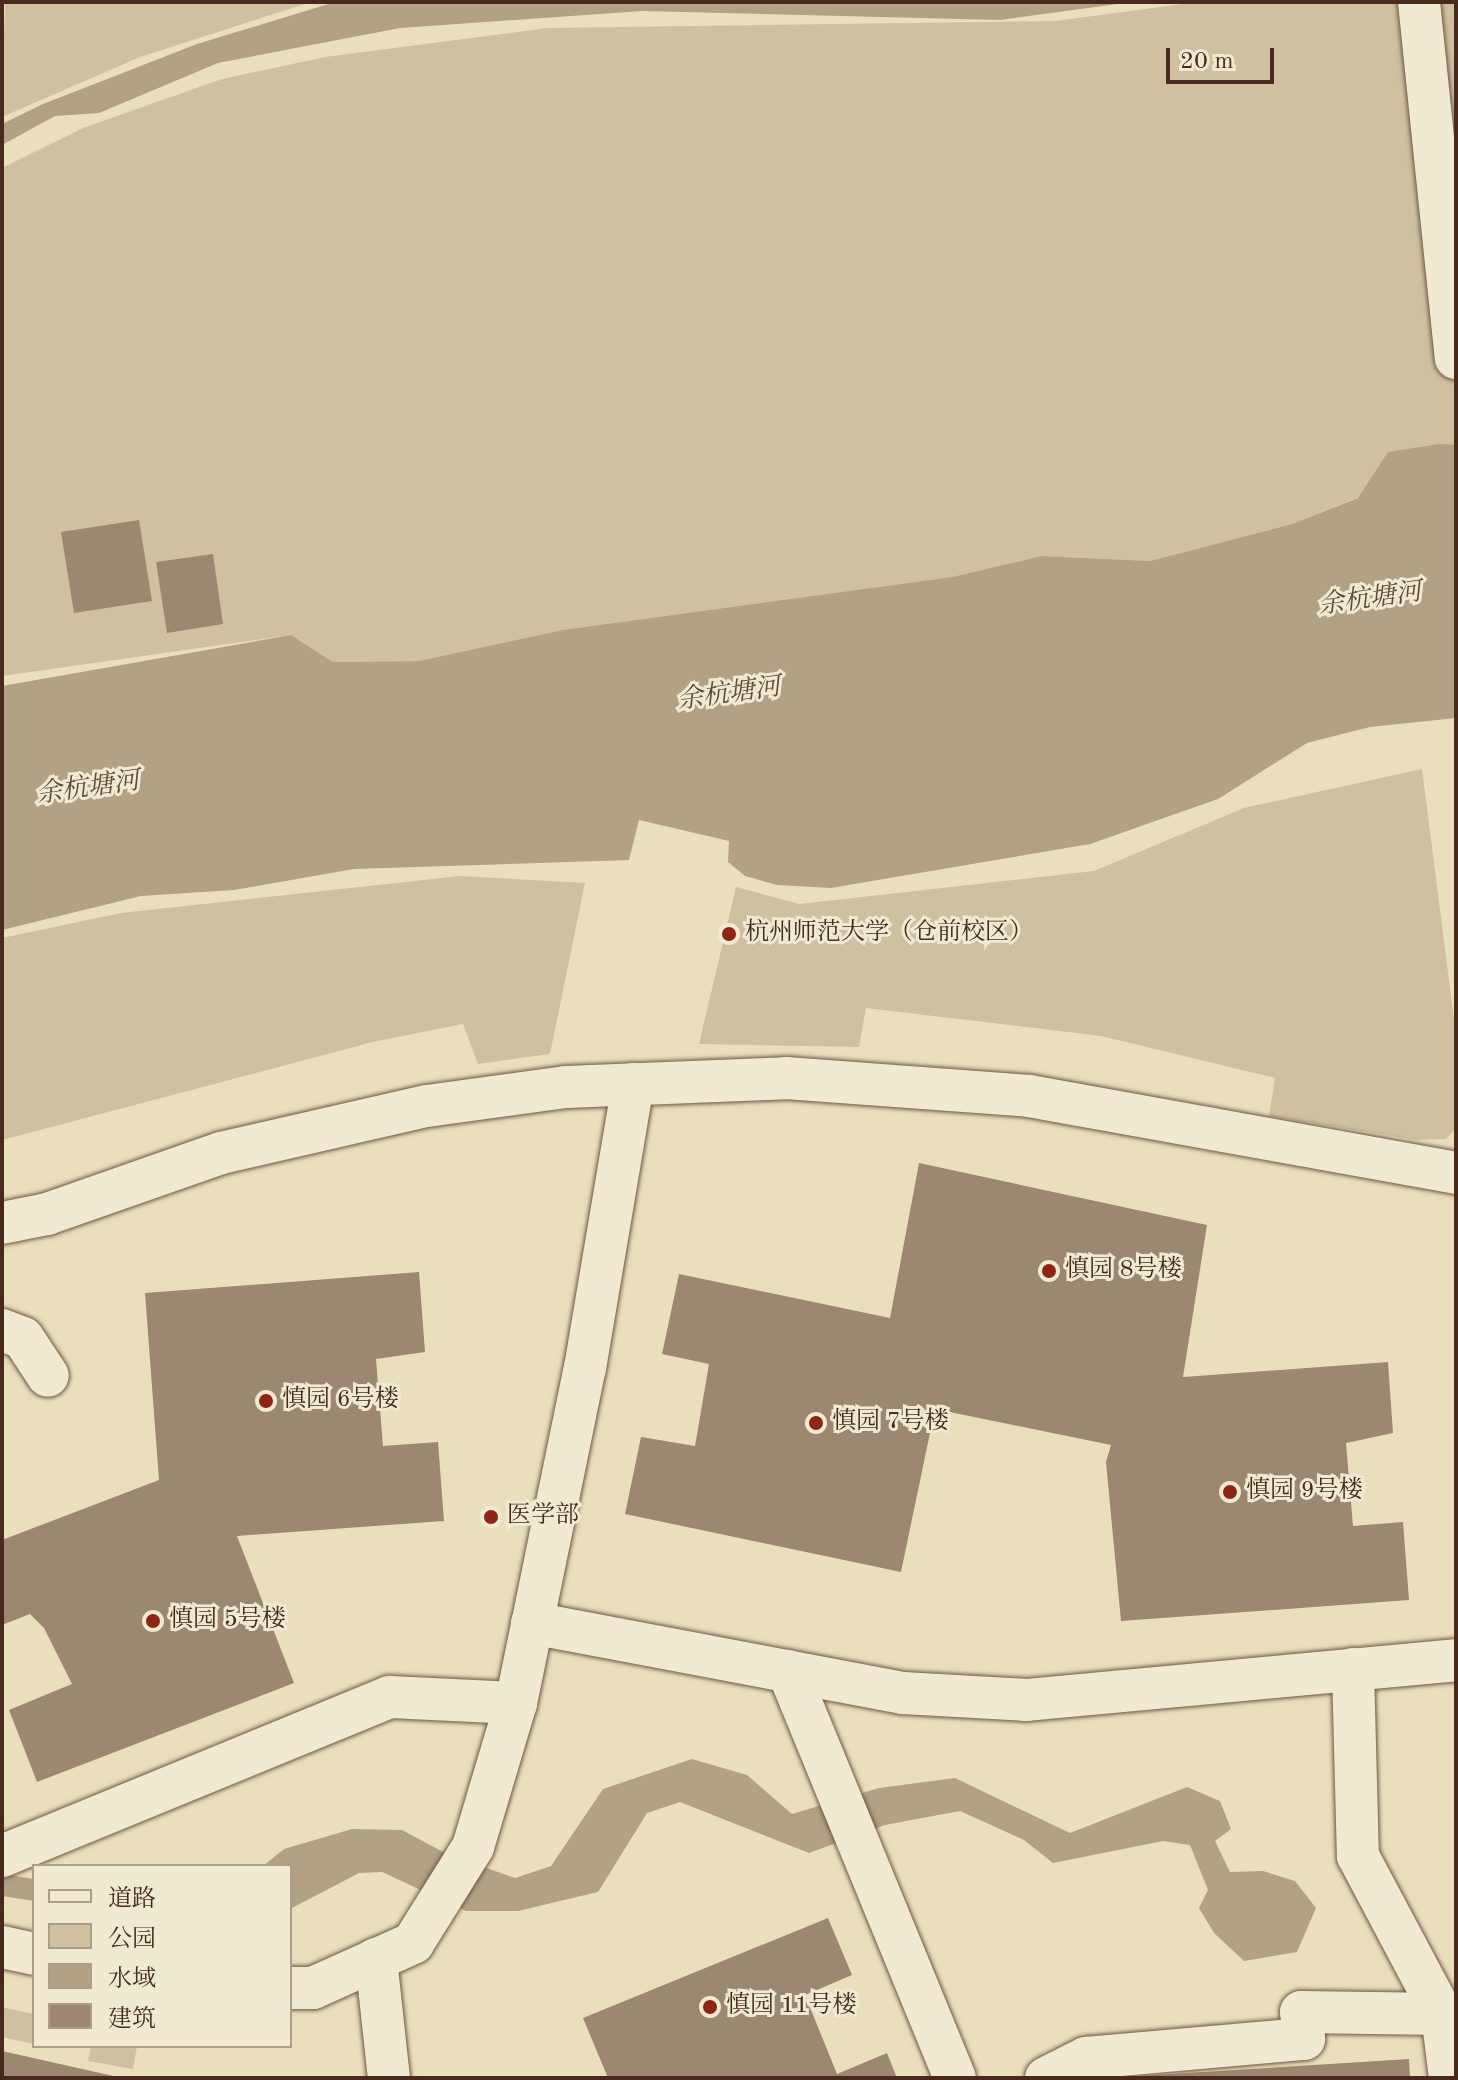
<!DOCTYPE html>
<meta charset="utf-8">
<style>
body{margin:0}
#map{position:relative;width:1458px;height:2080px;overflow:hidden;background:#eadfbc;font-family:"Old Standard TT","Noto Serif SC",serif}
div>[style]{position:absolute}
.green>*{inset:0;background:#cec0a1}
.water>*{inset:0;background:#b3a186}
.building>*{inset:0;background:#9c8870}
.roads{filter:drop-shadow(0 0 2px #705745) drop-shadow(0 0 2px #705745)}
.minor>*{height:42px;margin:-21px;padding:0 21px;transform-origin:21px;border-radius:21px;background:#f1ead3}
.dots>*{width:22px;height:22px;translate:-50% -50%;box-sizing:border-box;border:4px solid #f1ead3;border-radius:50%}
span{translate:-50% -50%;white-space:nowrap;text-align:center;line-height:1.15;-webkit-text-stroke:6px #f1ead3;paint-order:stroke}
.poi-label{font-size:24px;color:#472a1d}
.left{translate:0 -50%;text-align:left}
.water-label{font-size:26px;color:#624837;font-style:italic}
.frame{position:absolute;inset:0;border:4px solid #472a1d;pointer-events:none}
.legend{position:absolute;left:32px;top:1864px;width:260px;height:184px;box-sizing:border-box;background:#f1ead3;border:2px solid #ad9d8a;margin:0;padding:10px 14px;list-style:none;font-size:24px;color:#472a1d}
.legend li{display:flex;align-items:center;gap:16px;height:40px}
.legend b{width:40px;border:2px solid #ad9d8a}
.scale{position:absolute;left:1166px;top:48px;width:108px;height:36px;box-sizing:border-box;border:4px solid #472a1d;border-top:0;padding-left:10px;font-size:24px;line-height:28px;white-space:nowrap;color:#472a1d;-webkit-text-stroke:6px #f1ead3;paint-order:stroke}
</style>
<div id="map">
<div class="green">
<div style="clip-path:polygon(5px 2px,311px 2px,140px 57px,2px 117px)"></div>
<div style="clip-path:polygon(1198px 2px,1456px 2px,1456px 445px,1389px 452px,1359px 497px,1292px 524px,1150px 561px,1041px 556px,952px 577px,562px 630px,419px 661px,333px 662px,291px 635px,2px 676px,2px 168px,83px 128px,222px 79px,325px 57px,548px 28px,1055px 21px)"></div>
<div style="clip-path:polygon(1422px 769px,1456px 1035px,1456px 1128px,1446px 1139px,1417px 1140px,1269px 1116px,1275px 1078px,1101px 1036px,866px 1008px,859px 1047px,699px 1044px,736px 887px,799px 904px,1094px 871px,1244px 808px)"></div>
<div style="clip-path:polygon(460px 876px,585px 883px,550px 1054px,478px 1064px,463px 1024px,373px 1042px,2px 1140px,2px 938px,121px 913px)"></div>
<div style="clip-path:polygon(2px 2007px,34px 2014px,34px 2044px,2px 2037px)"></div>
<div style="clip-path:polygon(91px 2046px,137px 2046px,133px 2069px,88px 2061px)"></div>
</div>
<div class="water">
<div style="clip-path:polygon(335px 2px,1132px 2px,1000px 20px,642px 11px,400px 28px,218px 63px,99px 113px,55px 116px,2px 145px,2px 124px,43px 104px,197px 44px)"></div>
<div style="clip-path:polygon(1439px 444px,1456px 445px,1456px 718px,1370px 727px,1307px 743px,1218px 799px,1090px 844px,831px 888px,777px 885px,745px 876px,728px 862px,729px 841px,639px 820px,629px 860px,354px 869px,234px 890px,141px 896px,2px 930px,2px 686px,291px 635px,333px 662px,419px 661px,562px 630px,952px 577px,1041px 556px,1150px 561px,1292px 524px,1358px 498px,1388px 452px)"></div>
<div style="clip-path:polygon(692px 1759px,747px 1775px,792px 1814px,879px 1788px,955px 1778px,1070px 1833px,1187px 1787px,1220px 1801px,1231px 1829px,1215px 1841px,1230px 1872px,1263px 1871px,1295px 1881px,1316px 1908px,1297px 1952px,1244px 1961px,1214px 1933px,1199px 1908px,1208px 1890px,1190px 1845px,1163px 1841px,1053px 1863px,1024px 1840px,960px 1811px,885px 1825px,809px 1853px,680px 1802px,647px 1813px,598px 1892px,518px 1911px,466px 1911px,382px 1872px,359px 1873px,290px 1909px,290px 1866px,263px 1866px,284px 1849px,352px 1829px,402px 1830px,447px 1854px,515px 1878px,551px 1866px,603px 1789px)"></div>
<div style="clip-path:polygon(2px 1874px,34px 1879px,34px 1901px,2px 1896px)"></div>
</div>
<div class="building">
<div style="clip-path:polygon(139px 520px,152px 601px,74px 613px,61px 532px)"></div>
<div style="clip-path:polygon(213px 554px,223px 624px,167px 633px,156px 562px)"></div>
<div style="clip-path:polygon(919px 1163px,1207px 1225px,1183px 1377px,1388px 1362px,1393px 1433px,1346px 1443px,1353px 1526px,1403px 1522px,1409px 1600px,1121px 1621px,1106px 1462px,1111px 1445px,935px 1409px,901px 1572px,625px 1514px,641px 1437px,695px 1446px,709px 1364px,662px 1354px,679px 1274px,890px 1318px)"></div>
<div style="clip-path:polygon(419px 1272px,425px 1352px,376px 1359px,383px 1446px,438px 1442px,444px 1521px,237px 1536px,294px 1683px,37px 1782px,9px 1710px,72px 1684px,44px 1628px,30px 1614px,2px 1625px,2px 1540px,159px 1480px,145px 1293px)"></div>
<div style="clip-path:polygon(828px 1918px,852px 1975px,805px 1995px,837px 2074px,887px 2053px,897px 2078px,608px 2078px,583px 2018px)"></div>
<div style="clip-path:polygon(2px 2051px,118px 2077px,118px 2078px,2px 2078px)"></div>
<div style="clip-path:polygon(1409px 2059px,1410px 2078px,1139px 2078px,1139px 2076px)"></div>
</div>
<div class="roads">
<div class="minor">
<div style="left:1419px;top:2px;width:358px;rotate:84.1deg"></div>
<div style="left:2px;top:1223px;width:46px;rotate:-11.3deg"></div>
<div style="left:47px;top:1214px;width:184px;rotate:-19.3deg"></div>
<div style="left:221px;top:1153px;width:211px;rotate:-12.9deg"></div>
<div style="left:427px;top:1106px;width:140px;rotate:-7.8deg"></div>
<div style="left:566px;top:1087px;width:220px;rotate:-2.3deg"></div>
<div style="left:786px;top:1078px;width:244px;rotate:4.2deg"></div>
<div style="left:1029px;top:1096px;width:434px;rotate:10.2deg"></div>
<div style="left:2px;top:1330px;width:22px;rotate:21deg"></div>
<div style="left:23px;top:1338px;width:45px;rotate:56.7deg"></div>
<div style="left:532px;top:1623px;width:378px;rotate:10.7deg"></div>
<div style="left:903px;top:1693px;width:124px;rotate:3.2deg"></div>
<div style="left:1027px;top:1700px;width:431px;rotate:-5.3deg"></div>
<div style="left:1353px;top:1669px;width:187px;rotate:88.5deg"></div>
<div style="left:1358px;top:1856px;width:179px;rotate:62deg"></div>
<div style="left:1442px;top:2014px;width:64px;rotate:82.9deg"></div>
<div style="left:788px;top:1671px;width:440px;rotate:67.7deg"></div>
<div style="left:2px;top:1856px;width:419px;rotate:-22.3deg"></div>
<div style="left:390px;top:1697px;width:126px;rotate:2.7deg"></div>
<div style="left:2px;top:1947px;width:33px;rotate:12deg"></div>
<div style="left:376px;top:1959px;width:120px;rotate:83.8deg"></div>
<div style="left:290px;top:1988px;width:23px"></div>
<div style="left:313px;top:1988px;width:110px;rotate:-24.2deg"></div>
<div style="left:413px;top:1943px;width:113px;rotate:-58deg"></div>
<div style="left:473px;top:1847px;width:150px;rotate:-73.4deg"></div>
<div style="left:516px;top:1703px;width:342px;rotate:-78.4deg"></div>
<div style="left:585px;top:1368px;width:288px;rotate:-80.4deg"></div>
<div style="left:1046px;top:2078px;width:45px;rotate:-26.6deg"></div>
<div style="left:1086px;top:2058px;width:219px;rotate:-5deg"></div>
<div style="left:1304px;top:2039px;width:27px;rotate:-96deg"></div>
<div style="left:1301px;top:2012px;width:141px;rotate:0.8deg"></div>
</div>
</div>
<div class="dots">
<div style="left:729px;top:934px;background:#8f2418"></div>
<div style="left:1049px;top:1271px;background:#8f2418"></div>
<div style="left:266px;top:1401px;background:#8f2418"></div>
<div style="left:816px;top:1423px;background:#8f2418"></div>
<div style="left:1230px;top:1492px;background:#8f2418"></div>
<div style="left:491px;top:1517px;background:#8f2418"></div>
<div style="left:153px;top:1621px;background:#8f2418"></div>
<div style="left:710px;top:2007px;background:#8f2418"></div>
</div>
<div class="poi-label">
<span class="left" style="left:745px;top:934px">杭州师范大学（仓前校区）</span>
<span class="left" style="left:1065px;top:1271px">慎园 8号楼</span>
<span class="left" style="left:282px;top:1401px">慎园 6号楼</span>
<span class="left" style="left:832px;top:1423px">慎园 7号楼</span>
<span class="left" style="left:1246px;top:1492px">慎园 9号楼</span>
<span class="left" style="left:507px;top:1517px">医学部</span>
<span class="left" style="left:169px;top:1621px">慎园 5号楼</span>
<span class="left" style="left:726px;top:2007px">慎园 11号楼</span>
</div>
<div class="water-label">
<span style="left:1370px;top:600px;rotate:-8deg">余杭塘河</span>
<span style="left:729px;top:695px;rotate:-8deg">余杭塘河</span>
<span style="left:88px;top:789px;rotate:-8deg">余杭塘河</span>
</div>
<div class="frame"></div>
<ul class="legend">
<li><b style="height:10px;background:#f1ead3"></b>道路</li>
<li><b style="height:22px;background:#cec0a1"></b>公园</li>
<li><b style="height:22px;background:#b3a186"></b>水域</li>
<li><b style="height:22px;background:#9c8870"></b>建筑</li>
</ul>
<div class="scale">20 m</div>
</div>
